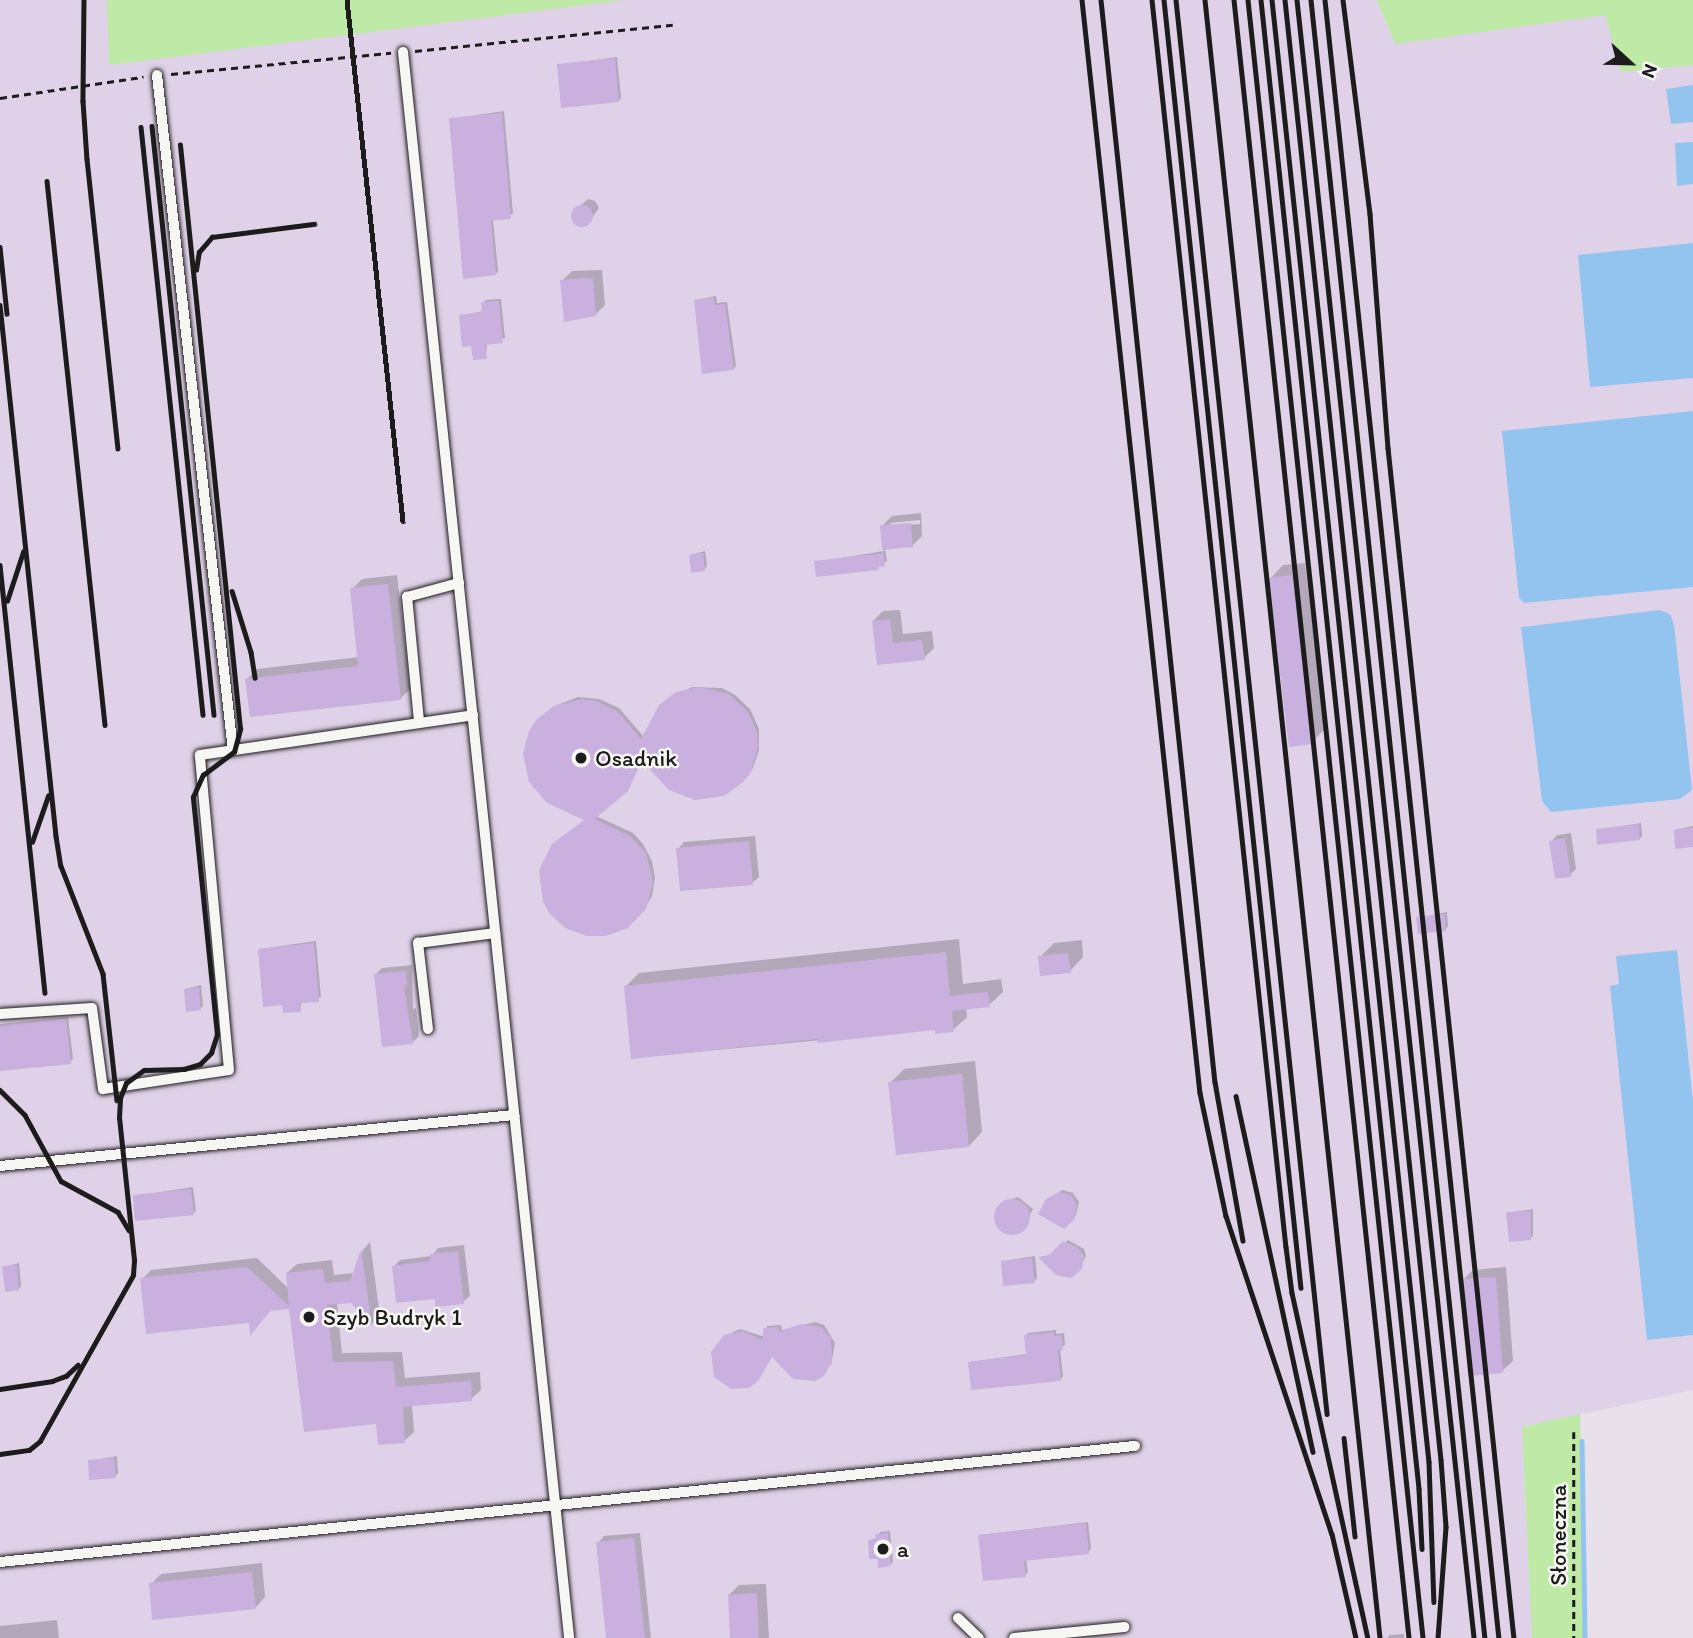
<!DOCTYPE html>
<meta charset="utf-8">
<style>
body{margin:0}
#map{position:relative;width:1693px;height:1638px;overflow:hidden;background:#e8e1ec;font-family:Itim,sans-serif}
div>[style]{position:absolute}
.built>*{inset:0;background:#dfd2e8}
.green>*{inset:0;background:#bee9a6}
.water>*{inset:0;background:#93c4ef}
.shadow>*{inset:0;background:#0003}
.stream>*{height:4.5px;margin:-2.25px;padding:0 2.25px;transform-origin:2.25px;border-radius:2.25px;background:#93c4ef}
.building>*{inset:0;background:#c9b0df}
.round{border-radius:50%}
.path>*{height:2.5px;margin-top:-1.25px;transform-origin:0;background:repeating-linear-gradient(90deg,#1c1c1c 0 7px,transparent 0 12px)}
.roads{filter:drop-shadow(0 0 2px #1c1c1c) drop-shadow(0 0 2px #1c1c1c)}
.lane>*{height:10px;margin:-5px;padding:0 5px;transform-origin:5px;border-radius:5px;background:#f6f6f2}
.rail>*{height:4.5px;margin:-2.25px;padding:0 2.25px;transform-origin:2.25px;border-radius:2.25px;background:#1c1c1c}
.dots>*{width:19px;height:19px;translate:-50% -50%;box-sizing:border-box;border:4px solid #f6f6f2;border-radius:50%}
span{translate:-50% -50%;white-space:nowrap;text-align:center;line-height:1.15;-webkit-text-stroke:5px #f6f6f2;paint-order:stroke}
.poi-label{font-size:23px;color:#1c1c1c}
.left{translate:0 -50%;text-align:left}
.street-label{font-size:23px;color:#1c1c1c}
.north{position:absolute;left:1595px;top:28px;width:70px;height:70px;-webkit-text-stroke:5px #f6f6f2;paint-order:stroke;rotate:112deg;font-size:19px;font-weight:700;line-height:28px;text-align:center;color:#1c1c1c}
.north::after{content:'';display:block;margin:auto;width:24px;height:32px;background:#1c1c1c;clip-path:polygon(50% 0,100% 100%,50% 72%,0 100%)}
</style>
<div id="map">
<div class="built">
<div style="clip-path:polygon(0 0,1377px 0,1395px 43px,1606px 14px,1621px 72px,1693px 65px,1693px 1390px,1522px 1427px,1532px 1638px,0 1638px)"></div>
</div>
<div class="green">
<div style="clip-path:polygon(107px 0,625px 0,109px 65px)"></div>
<div style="clip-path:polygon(1377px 0,1693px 0,1693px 65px,1621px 72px,1605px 15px,1395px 44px)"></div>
<div style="clip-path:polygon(1580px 1414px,1585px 1638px,1532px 1638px,1522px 1427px)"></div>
</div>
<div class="water">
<div style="clip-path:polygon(1693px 85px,1693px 122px,1671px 124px,1666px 89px)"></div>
<div style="clip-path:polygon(1693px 142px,1693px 184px,1677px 186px,1675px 143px)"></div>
<div style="clip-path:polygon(1693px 243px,1693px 378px,1590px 387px,1578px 255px)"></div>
<div style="clip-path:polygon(1693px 411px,1693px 587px,1524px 603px,1519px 598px,1502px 431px)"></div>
<div style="clip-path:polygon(1659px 610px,1670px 614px,1674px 624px,1692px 790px,1680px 799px,1551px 812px,1542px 801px,1521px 627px)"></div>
<div style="clip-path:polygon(1677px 950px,1693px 1101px,1693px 1335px,1647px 1340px,1610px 986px,1619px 984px,1616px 956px)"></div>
</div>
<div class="shadow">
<div style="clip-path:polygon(617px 57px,621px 98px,619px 101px,559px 65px)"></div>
<div style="clip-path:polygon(504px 111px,513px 214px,493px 219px,498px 271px,496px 274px,451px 119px)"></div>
<div style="clip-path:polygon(588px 199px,595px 201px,599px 208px,588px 223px,582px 225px,573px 217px,576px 209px)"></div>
<div style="clip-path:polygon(602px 270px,605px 305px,595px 315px,562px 281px,572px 271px)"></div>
<div style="clip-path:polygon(716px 296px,717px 303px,727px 302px,736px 366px,734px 369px,696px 300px)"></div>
<div style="clip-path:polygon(501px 299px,505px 338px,487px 343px,486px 357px,472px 344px,461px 316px,483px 311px,485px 300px)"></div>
<div style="clip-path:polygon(evenodd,921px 513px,922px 536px,912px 546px,885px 548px,887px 561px,878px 568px,816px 562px,884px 551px,882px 526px,892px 516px,921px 513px,920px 520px,920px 524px,890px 526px,890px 523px,920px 520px)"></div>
<div style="clip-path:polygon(705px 551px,707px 566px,704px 569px,691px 555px)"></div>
<div style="clip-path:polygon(1305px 563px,1325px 729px,1312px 742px,1270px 579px,1283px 565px)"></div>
<div style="clip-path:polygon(397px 575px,410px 689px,400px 699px,247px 679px,257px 669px,359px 657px,352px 589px,362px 579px)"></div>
<div style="clip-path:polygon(900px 610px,903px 634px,932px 631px,934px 648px,924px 658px,878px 663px,873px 621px,883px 611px)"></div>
<div style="clip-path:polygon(692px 687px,722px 688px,735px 695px,750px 709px,759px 729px,759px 750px,753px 768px,732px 789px,643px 759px,596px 816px,633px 833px,643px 844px,652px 861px,655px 878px,652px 896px,643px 911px,544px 901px,540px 880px,542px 864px,558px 840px,587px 820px,552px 707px,578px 697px,599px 699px,619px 708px,644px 737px,664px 702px)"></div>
<div style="clip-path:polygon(1641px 823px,1642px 836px,1639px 839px,1597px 830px)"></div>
<div style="clip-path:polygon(1693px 826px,1693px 845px,1675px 830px)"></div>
<div style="clip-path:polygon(1571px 833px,1576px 869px,1570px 875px,1551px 842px,1557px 835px)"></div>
<div style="clip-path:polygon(755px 836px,759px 877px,752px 883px,678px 849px,684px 842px)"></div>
<div style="clip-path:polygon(1447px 912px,1448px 926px,1446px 929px,1418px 918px)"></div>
<div style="clip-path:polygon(959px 939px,963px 984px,1001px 979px,1003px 992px,989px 1005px,966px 1008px,967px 1017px,953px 1030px,937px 1029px,633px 1058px,625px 987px,639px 973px)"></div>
<div style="clip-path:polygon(1082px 940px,1083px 957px,1070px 971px,1040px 957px,1054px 943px)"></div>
<div style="clip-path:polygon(316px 941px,321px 997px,302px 1001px,300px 1010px,260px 949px)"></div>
<div style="clip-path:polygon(412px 965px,413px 1009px,416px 1008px,419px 1036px,413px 1042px,376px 974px,382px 968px)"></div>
<div style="clip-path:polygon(201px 985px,203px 1006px,200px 1009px,185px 989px)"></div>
<div style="clip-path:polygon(68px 1017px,73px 1059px,70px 1062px,0 1070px,0 1024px)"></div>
<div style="clip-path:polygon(975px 1061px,982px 1132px,969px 1146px,890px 1083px,904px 1069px)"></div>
<div style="clip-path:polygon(193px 1187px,196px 1211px,193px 1213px,135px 1196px)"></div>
<div style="clip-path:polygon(1062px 1190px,1073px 1193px,1079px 1202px,1076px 1215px,1063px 1227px,1047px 1200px)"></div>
<div style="clip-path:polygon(1018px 1197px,1033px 1209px,1022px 1229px,1010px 1232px,998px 1225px,996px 1214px,1005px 1201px)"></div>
<div style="clip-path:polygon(1533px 1209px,1533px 1236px,1530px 1238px,1508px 1213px)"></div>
<div style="clip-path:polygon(1068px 1240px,1084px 1249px,1086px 1256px,1077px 1272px,1041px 1257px,1053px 1254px)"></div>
<div style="clip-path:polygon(370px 1242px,380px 1316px,372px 1324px,352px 1301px,337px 1303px,342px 1353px,402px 1352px,405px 1378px,480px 1372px,481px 1390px,471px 1399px,412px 1404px,414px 1432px,404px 1441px,378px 1423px,290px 1307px,271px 1310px,252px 1332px,251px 1321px,142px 1279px,151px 1270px,257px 1258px,289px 1289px,287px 1273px,297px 1264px,332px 1260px,334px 1275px,354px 1273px,363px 1250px)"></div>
<div style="clip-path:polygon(464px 1245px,470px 1296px,463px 1302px,436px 1297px,394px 1266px,400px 1260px,432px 1256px,438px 1248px)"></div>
<div style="clip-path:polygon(1035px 1256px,1037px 1278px,1034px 1281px,1003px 1261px)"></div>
<div style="clip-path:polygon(19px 1263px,21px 1286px,19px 1289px,4px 1267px)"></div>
<div style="clip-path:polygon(1506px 1267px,1513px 1361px,1502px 1371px,1463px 1280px,1473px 1270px)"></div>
<div style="clip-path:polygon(815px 1322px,824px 1325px,835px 1343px,831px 1365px,814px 1379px,804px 1380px,788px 1373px,773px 1355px,725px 1336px,740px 1329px,765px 1337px,767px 1326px,781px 1325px,782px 1330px)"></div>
<div style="clip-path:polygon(1056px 1330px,1056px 1334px,1064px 1333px,1065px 1345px,1060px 1348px,1063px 1376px,1061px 1379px,970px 1362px,1027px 1354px,1025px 1336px,1028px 1333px)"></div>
<div style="clip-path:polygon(117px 1456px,118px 1473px,116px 1476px,90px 1461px)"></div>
<div style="clip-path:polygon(1088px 1522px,1091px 1549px,1088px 1552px,1026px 1559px,1028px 1572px,1025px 1575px,980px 1535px)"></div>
<div style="clip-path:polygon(890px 1531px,893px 1562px,890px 1565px,879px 1557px,869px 1541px,878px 1537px,880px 1532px)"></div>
<div style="clip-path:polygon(640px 1533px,651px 1638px,608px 1638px,598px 1543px,604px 1536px)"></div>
<div style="clip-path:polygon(262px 1563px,265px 1597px,255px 1608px,151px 1584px,161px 1574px)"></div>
<div style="clip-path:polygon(766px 1584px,769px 1638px,731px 1638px,729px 1595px,739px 1585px)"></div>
<div style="clip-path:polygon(57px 1620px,59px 1638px,0 1638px,0 1626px)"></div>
<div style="clip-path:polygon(1404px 1634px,1404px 1638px,1387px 1638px,1390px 1635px)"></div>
</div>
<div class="stream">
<div style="left:1582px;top:1441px;width:197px;rotate:89.1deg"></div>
</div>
<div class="building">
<div style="clip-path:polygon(615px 58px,619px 102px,561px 108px,557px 64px)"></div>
<div style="clip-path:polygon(502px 113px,511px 219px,491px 221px,496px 275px,463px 279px,449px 118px)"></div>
<div class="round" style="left:571px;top:205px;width:22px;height:22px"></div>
<div style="clip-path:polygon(586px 278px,593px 279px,596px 316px,564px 322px,560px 280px)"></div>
<div style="clip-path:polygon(714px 298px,715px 305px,725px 304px,734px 370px,702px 374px,694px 300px)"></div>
<div style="clip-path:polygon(499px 301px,503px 343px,485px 345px,487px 359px,473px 360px,471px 346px,462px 347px,459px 315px,482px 312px,481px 302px)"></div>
<div style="clip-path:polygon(911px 523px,913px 547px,882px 550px,880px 525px)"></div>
<div style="clip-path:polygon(703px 553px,705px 571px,691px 573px,689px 555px)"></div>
<div style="clip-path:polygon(884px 553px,885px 566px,878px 567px,879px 570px,816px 577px,814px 561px)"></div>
<div style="clip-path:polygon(1292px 575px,1312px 744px,1289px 747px,1268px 578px)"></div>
<div style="clip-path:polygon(388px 584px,401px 700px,250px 717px,245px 679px,358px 666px,350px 588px)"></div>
<div style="clip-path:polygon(890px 619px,893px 643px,922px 640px,925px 660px,877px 665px,872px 621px)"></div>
<div style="clip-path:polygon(699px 687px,729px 694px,748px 712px,757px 732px,758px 746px,751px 773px,742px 783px,724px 796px,695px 800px,669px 790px,642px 761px,628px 791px,595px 819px,630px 836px,646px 853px,653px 882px,646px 909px,628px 928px,606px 936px,587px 936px,565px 928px,550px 914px,543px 902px,539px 870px,552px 844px,584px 820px,547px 803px,529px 782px,523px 754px,529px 731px,537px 719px,554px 706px,582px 699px,596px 701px,617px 711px,641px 739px,659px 705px,676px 692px)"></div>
<div style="clip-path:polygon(1639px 824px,1640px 840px,1597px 845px,1596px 829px)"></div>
<div style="clip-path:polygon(1693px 828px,1693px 847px,1675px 849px,1674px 830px)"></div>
<div style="clip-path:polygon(1565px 838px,1571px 877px,1555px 879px,1549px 841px)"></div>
<div style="clip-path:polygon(749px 841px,753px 885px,680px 891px,676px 848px)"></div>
<div style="clip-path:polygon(1445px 914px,1446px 931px,1418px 934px,1416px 917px)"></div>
<div style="clip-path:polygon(314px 943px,319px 1002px,300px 1003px,301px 1012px,283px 1013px,282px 1005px,263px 1007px,258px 949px)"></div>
<div style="clip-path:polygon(946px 952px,950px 996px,988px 992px,990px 1007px,952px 1011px,954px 1032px,935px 1034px,935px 1030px,818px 1043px,817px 1039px,631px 1059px,624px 986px)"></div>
<div style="clip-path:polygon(1068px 953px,1071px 973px,1040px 976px,1038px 956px)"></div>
<div style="clip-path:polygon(406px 971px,407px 985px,404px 985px,413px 1044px,382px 1047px,374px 974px)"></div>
<div style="clip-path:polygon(199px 987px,201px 1010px,186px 1012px,184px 989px)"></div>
<div style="clip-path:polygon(66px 1018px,71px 1064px,0 1071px,0 1026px)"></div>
<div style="clip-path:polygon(962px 1074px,969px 1147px,896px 1155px,888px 1082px)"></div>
<div style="clip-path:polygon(191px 1189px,194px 1215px,135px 1221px,133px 1195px)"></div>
<div style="clip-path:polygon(1059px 1192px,1071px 1195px,1077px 1205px,1074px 1220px,1064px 1229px,1038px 1214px,1046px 1199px)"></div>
<div class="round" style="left:994px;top:1199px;width:36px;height:36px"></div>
<div style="clip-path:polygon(1531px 1211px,1531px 1240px,1509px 1242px,1506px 1212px)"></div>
<div style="clip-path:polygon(1063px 1241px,1077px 1247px,1084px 1256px,1082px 1269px,1071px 1278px,1056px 1275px,1038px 1257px,1048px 1256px)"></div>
<div style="clip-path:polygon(361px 1249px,372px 1327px,351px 1303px,327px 1305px,333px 1362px,393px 1361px,396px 1387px,471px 1381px,472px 1401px,403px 1407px,405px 1443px,378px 1445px,376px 1424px,304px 1432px,289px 1309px,270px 1311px,250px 1336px,249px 1323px,146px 1334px,140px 1278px,247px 1267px,289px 1306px,286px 1273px,323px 1269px,325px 1283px,350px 1281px)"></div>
<div style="clip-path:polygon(458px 1251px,464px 1304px,435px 1307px,435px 1299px,396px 1303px,392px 1266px,430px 1261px,430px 1254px)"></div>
<div style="clip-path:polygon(1032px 1258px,1035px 1283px,1003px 1286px,1001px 1261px)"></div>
<div style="clip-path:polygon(17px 1265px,19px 1290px,5px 1292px,2px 1266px)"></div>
<div style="clip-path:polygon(1496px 1277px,1503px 1373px,1468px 1376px,1461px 1279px)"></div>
<div style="clip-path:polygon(801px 1324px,821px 1327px,831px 1338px,832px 1361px,824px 1376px,815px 1381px,793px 1379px,772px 1357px,758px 1381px,749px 1388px,731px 1389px,714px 1377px,711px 1352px,724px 1335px,742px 1331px,763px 1340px,763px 1328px,779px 1327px,779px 1332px)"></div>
<div style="clip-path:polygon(1054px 1332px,1054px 1336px,1062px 1335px,1063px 1350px,1058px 1350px,1061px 1381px,971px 1390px,968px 1362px,1026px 1355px,1024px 1335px)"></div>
<div style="clip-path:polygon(114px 1458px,116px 1478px,89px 1480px,88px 1460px)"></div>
<div style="clip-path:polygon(1086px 1523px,1089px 1554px,1024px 1561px,1026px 1577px,983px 1581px,978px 1535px)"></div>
<div style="clip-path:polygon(888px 1533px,891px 1566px,878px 1568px,878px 1559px,869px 1559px,868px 1540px,876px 1539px,875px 1534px)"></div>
<div style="clip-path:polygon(634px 1538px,645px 1638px,606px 1638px,596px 1542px)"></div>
<div style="clip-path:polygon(252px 1572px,256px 1609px,152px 1620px,149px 1583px)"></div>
<div style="clip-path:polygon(757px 1593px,759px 1638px,730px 1638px,728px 1595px)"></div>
</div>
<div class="path">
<div style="left:415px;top:51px;width:259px;rotate:-5.8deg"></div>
<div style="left:171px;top:74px;width:221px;rotate:-5.5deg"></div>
<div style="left:0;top:98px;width:145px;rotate:-8.4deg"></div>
<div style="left:1574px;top:1432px;width:206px;rotate:90deg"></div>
</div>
<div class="roads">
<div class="lane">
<div style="left:403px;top:52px;width:1595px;rotate:84.02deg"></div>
<div style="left:157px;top:75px;width:679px;rotate:83.58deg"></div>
<div style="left:419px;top:721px;width:125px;rotate:-95.5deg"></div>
<div style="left:407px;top:597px;width:54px;rotate:-15.1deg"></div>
<div style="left:0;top:1014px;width:92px;rotate:-3.7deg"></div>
<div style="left:92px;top:1008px;width:82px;rotate:82.3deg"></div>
<div style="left:103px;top:1089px;width:127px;rotate:-8.6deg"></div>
<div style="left:229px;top:1070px;width:316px;rotate:-95.3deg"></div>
<div style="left:200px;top:755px;width:276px;rotate:-8.3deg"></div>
<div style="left:428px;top:1029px;width:87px;rotate:-96.6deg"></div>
<div style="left:418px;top:943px;width:78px;rotate:-7.4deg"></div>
<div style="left:0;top:1166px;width:517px;rotate:-5.67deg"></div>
<div style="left:0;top:1562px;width:1141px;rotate:-5.84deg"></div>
<div style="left:958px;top:1618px;width:29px;rotate:44deg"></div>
<div style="left:1014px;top:1638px;width:111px;rotate:-5.7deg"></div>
</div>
</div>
<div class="rail">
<div style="left:84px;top:0;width:101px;rotate:90.6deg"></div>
<div style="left:83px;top:101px;width:58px;rotate:86.1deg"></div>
<div style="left:87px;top:159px;width:291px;rotate:83.9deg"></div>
<div style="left:347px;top:0;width:524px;rotate:83.87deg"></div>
<div style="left:1082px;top:0;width:1099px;rotate:83.84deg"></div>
<div style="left:1200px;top:1093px;width:126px;rotate:78.1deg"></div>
<div style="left:1226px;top:1216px;width:335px;rotate:71.6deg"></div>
<div style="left:1332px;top:1534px;width:107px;rotate:77deg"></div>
<div style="left:1101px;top:0;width:1088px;rotate:83.99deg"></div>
<div style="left:1215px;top:1082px;width:161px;rotate:80deg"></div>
<div style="left:1152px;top:0;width:1254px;rotate:83.87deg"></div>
<div style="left:1286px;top:1247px;width:46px;rotate:82.6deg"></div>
<div style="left:1292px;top:1293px;width:353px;rotate:77.6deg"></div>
<div style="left:1164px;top:0;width:1295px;rotate:83.93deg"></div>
<div style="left:1176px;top:0;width:1422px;rotate:83.9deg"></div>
<div style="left:1205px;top:0;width:1647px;rotate:83.9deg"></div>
<div style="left:1234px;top:0;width:1647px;rotate:83.9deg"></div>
<div style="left:1248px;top:0;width:1647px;rotate:83.9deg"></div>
<div style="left:1261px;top:0;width:1497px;rotate:83.94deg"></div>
<div style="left:1419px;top:1489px;width:60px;rotate:87.1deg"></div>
<div style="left:1272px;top:0;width:1470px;rotate:83.87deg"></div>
<div style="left:1429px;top:1462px;width:140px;rotate:88deg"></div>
<div style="left:1285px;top:0;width:1468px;rotate:83.9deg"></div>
<div style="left:1441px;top:1460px;width:67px;rotate:85.7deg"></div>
<div style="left:1446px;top:1527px;width:111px;rotate:94.1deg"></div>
<div style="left:1297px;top:0;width:1648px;rotate:83.83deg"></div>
<div style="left:1311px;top:0;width:1647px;rotate:83.94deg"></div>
<div style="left:1325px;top:0;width:1647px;rotate:83.94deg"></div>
<div style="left:1343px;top:0;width:216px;rotate:82.8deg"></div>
<div style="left:1370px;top:214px;width:235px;rotate:85.6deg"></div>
<div style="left:1388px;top:448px;width:1197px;rotate:83.96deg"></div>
<div style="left:152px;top:126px;width:592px;rotate:83.99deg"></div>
<div style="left:141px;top:127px;width:591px;rotate:83.98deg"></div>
<div style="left:47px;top:181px;width:547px;rotate:83.91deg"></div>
<div style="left:0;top:247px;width:67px;rotate:84deg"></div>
<div style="left:196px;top:270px;width:18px;rotate:-81deg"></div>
<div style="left:199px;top:252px;width:20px;rotate:-49deg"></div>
<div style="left:212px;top:237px;width:103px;rotate:-7.3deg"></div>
<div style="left:0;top:305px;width:534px;rotate:83.98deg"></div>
<div style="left:56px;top:836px;width:30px;rotate:81deg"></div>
<div style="left:61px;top:866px;width:116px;rotate:68.7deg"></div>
<div style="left:103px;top:974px;width:127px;rotate:83.7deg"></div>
<div style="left:0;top:565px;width:430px;rotate:84deg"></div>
<div style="left:232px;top:591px;width:64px;rotate:72.7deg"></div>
<div style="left:251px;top:652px;width:26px;rotate:81deg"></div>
<div style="left:7px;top:601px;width:52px;rotate:-71.9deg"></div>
<div style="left:32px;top:842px;width:49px;rotate:-70.8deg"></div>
<div style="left:0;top:1090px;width:35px;rotate:45deg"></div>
<div style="left:25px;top:1115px;width:75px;rotate:61.4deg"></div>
<div style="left:61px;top:1181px;width:65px;rotate:28.5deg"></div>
<div style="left:118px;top:1212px;width:21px;rotate:59deg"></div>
<div style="left:1236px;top:1096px;width:364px;rotate:77.8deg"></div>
<div style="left:0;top:1389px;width:53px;rotate:-8.7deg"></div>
<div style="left:52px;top:1381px;width:15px;rotate:-20deg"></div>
<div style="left:66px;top:1376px;width:16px;rotate:-43deg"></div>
<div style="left:1344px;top:1438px;width:99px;rotate:83.6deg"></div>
<div style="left:0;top:1454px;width:29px;rotate:-8deg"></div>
<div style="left:29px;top:1450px;width:14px;rotate:-39deg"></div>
<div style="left:40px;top:1441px;width:190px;rotate:-60.7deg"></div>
<div style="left:133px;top:1275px;width:15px;rotate:-86deg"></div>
<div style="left:134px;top:1260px;width:143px;rotate:-96deg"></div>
<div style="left:119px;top:1118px;width:20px;rotate:-87deg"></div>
<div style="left:120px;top:1098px;width:16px;rotate:-68deg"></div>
<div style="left:126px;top:1083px;width:22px;rotate:-36deg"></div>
<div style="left:144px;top:1070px;width:40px;rotate:-1.4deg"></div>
<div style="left:184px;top:1069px;width:17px;rotate:-17deg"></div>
<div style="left:200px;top:1064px;width:16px;rotate:-45deg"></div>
<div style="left:211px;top:1053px;width:19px;rotate:-72deg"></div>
<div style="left:217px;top:1035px;width:239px;rotate:-95.8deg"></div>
<div style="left:193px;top:797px;width:24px;rotate:-66deg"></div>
<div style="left:203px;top:775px;width:39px;rotate:-37deg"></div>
<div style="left:234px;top:752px;width:24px;rotate:-75deg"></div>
<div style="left:240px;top:729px;width:587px;rotate:-95.87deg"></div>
</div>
<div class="dots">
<div style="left:581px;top:758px;background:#1c1c1c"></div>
<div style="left:309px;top:1317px;background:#1c1c1c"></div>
<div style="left:883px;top:1549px;background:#1c1c1c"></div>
</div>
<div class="poi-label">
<span class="left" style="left:595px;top:758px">Osadnik</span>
<span class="left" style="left:323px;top:1317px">Szyb Budryk 1</span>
<span class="left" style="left:897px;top:1549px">a</span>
</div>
<div class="street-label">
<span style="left:1558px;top:1535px;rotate:-90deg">Słoneczna</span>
</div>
<div class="north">N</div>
</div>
